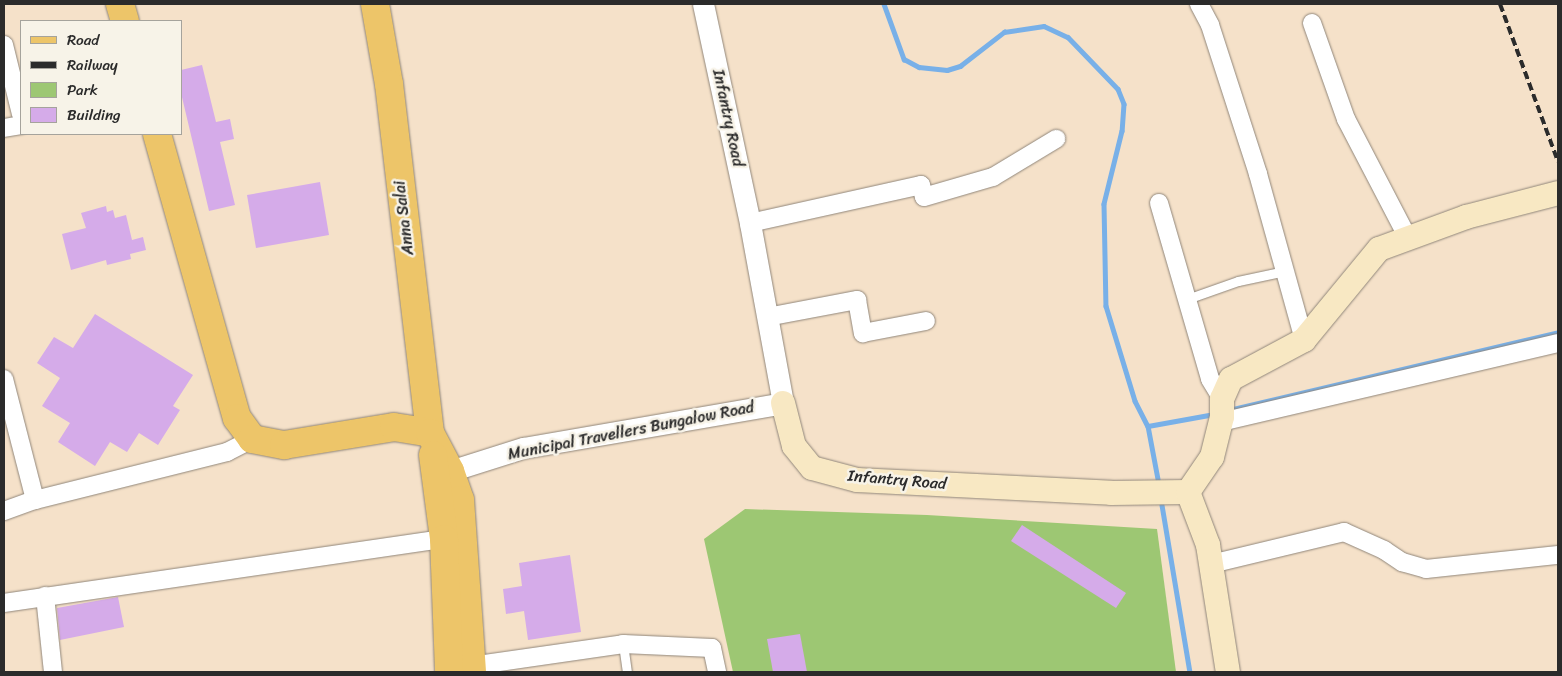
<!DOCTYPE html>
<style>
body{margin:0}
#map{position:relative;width:1562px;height:676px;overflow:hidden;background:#f5e1c9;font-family:Sriracha,sans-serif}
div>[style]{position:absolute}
.green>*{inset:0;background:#9dc773}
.stream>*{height:4.5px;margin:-2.25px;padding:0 2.25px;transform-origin:2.25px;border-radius:2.25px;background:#78b0e8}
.building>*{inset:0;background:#d5abe9}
.roads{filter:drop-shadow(0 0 1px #90867a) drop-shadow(0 0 1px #90867a)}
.service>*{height:9px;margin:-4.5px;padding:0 4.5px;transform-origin:4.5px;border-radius:4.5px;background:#fff}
.minor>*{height:18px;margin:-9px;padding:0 9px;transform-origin:9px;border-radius:9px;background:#fff}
.tertiary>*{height:21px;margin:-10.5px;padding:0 10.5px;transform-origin:10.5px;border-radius:10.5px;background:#fff}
.secondary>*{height:24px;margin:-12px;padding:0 12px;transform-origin:12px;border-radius:12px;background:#f8e8c3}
.primary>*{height:28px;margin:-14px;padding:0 14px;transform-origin:14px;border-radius:14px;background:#edc569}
.trunk>*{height:28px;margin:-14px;padding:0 14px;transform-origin:14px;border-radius:14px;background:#edc569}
.rail>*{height:4px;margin-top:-2px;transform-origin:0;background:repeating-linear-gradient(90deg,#2b2b2b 0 8px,transparent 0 12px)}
span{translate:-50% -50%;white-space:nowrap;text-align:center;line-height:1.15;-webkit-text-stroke:5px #f7f3e8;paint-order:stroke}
.street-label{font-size:16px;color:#2b2b2b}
.frame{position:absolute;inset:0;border:5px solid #2b2b2b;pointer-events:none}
.legend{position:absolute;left:20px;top:20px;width:162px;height:115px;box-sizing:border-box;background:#f7f3e8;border:1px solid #a5a39c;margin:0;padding:6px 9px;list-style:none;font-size:15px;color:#2b2b2b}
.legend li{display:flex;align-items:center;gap:10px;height:25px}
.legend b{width:25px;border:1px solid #a5a39c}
</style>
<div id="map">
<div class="green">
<div style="clip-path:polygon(745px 509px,927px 515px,1157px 529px,1176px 672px,733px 672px,704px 539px)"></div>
</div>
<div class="stream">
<div style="left:884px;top:4px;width:59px;rotate:70deg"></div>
<div style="left:904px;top:59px;width:17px;rotate:28deg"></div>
<div style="left:919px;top:67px;width:28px;rotate:6deg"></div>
<div style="left:947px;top:70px;width:14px;rotate:-17deg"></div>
<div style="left:960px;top:66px;width:56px;rotate:-37.7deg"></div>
<div style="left:1004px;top:32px;width:40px;rotate:-8.5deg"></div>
<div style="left:1044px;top:26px;width:26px;rotate:25deg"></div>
<div style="left:1068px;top:37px;width:72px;rotate:46.1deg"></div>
<div style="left:1118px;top:89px;width:16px;rotate:68deg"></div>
<div style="left:1124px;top:104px;width:27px;rotate:94deg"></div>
<div style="left:1122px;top:131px;width:75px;rotate:103.9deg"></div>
<div style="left:1104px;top:204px;width:102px;rotate:88.9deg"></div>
<div style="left:1106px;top:306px;width:99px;rotate:73deg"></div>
<div style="left:1135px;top:401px;width:28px;rotate:63deg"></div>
<div style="left:1148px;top:426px;width:67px;rotate:-10.3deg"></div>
<div style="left:1229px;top:410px;width:338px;rotate:-13.3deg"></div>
<div style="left:1148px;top:426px;width:54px;rotate:79.3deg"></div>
<div style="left:1162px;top:505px;width:169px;rotate:80.5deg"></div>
</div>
<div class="building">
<div style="clip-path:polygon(202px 65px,216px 122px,230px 119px,234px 139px,220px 142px,235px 205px,209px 211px,181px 93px,181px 70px)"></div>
<div style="clip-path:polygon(320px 182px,329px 235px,256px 248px,247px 195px)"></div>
<div style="clip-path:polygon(106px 206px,107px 212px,113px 210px,115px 218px,126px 215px,132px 240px,143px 237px,146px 250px,130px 254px,131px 259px,107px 265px,106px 260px,71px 270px,62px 234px,86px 228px,81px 213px)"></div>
<div style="clip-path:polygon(95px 314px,193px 375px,173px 406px,180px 410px,158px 445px,139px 433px,127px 452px,110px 442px,95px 466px,58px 442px,70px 423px,42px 406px,60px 378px,37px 363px,54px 337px,73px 348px)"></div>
<div style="clip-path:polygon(1022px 525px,1126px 593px,1116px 608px,1011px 541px)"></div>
<div style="clip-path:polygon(570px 555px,581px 632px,528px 640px,524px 611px,506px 614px,503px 589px,522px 586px,519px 563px)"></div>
<div style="clip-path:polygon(118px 597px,124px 627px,60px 640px,57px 608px)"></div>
<div style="clip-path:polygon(800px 634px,807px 672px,773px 672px,767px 639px)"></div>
</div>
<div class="roads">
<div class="service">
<div style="left:1187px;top:299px;width:54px;rotate:-19.4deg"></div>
<div style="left:1238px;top:281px;width:48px;rotate:-12deg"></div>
<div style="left:623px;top:644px;width:28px;rotate:82deg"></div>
</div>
<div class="minor">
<div style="left:1199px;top:4px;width:24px;rotate:62deg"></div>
<div style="left:1210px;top:25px;width:157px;rotate:72.1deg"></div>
<div style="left:1258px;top:174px;width:172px;rotate:74.5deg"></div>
<div style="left:1312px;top:23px;width:102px;rotate:70.5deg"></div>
<div style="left:1346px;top:119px;width:134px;rotate:62.5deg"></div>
<div style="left:4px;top:45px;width:71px;rotate:76.2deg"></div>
<div style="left:4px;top:128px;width:17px;rotate:-10deg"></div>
<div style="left:1159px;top:203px;width:183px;rotate:73.8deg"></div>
<div style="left:1210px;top:379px;width:23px;rotate:59deg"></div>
<div style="left:750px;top:223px;width:175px;rotate:-12.5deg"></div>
<div style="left:921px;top:185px;width:12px;rotate:76deg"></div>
<div style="left:924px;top:197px;width:72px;rotate:-16.2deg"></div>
<div style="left:993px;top:177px;width:74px;rotate:-31.1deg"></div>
<div style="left:767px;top:317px;width:92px;rotate:-10.7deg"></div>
<div style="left:857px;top:300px;width:34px;rotate:80deg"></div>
<div style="left:863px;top:333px;width:64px;rotate:-10.8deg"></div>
<div style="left:4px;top:379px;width:125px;rotate:75.6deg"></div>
<div style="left:35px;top:500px;width:198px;rotate:-14deg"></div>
<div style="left:227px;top:452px;width:28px;rotate:-27deg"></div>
<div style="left:1221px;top:422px;width:346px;rotate:-13.2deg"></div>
<div style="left:4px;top:511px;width:33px;rotate:-20deg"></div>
<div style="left:1211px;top:564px;width:137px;rotate:-13.5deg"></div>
<div style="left:1344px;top:532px;width:44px;rotate:24.2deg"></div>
<div style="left:1384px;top:550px;width:22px;rotate:34deg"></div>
<div style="left:1402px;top:562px;width:25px;rotate:16deg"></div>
<div style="left:1426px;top:569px;width:133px;rotate:-6.1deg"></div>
<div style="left:45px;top:596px;width:76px;rotate:84deg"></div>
<div style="left:4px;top:603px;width:445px;rotate:-8.3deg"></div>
<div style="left:471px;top:666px;width:154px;rotate:-8.2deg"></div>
<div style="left:623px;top:644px;width:89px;rotate:2.6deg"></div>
<div style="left:712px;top:648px;width:25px;rotate:78deg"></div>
</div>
<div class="tertiary">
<div style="left:450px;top:471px;width:77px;rotate:-17.5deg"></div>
<div style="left:523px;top:448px;width:264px;rotate:-9.8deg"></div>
<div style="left:783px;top:403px;width:183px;rotate:-100.4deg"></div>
<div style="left:750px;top:223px;width:224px;rotate:-102.1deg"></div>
</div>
<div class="secondary">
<div style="left:783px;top:403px;width:44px;rotate:75.7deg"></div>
<div style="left:794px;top:446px;width:28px;rotate:51deg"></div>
<div style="left:812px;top:468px;width:47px;rotate:14.9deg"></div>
<div style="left:857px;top:480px;width:254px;rotate:2.9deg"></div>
<div style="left:1111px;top:493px;width:77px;rotate:-0.7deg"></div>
<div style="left:1188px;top:492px;width:57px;rotate:69.3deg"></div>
<div style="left:1208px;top:545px;width:129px;rotate:81.1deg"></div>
<div style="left:1188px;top:492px;width:42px;rotate:-55.6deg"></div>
<div style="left:1212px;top:457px;width:41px;rotate:-76deg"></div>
<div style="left:1222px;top:417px;width:18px;rotate:-90deg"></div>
<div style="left:1222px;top:399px;width:22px;rotate:-66deg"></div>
<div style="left:1231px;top:379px;width:83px;rotate:-28.1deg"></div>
<div style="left:1304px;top:340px;width:118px;rotate:-50.5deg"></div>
<div style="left:1379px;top:249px;width:93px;rotate:-20.2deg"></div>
<div style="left:1466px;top:217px;width:95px;rotate:-14.6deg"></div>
</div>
<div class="primary">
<div style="left:375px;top:4px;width:81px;rotate:80.1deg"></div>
<div style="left:389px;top:84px;width:351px;rotate:83.3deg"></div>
</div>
<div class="trunk">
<div style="left:120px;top:4px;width:18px;rotate:74deg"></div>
<div style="left:157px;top:134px;width:295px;rotate:74.3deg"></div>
<div style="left:237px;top:418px;width:26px;rotate:54deg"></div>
<div style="left:252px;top:439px;width:33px;rotate:11deg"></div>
<div style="left:284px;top:445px;width:111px;rotate:-9.3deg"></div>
<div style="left:394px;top:427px;width:36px;rotate:9deg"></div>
<div style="left:430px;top:433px;width:43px;rotate:62.2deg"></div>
<div style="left:450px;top:471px;width:31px;rotate:71deg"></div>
<div style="left:460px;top:500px;width:172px;rotate:86deg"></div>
<div style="left:433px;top:455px;width:85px;rotate:82.5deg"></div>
<div style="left:444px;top:539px;width:133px;rotate:87.8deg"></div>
</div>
</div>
<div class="rail">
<div style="left:1500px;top:4px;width:168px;rotate:69.8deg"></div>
</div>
<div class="street-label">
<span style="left:728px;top:118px;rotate:78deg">Infantry Road</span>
<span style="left:404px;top:218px;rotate:-97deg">Anna Salai</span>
<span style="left:631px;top:431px;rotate:-11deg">Municipal Travellers Bungalow Road</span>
<span style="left:897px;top:480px;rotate:5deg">Infantry Road</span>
</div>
<div class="frame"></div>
<ul class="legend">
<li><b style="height:6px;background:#edc569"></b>Road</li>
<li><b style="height:6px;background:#2b2b2b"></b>Railway</li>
<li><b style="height:14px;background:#9dc773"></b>Park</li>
<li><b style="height:14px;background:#d5abe9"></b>Building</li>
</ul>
</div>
